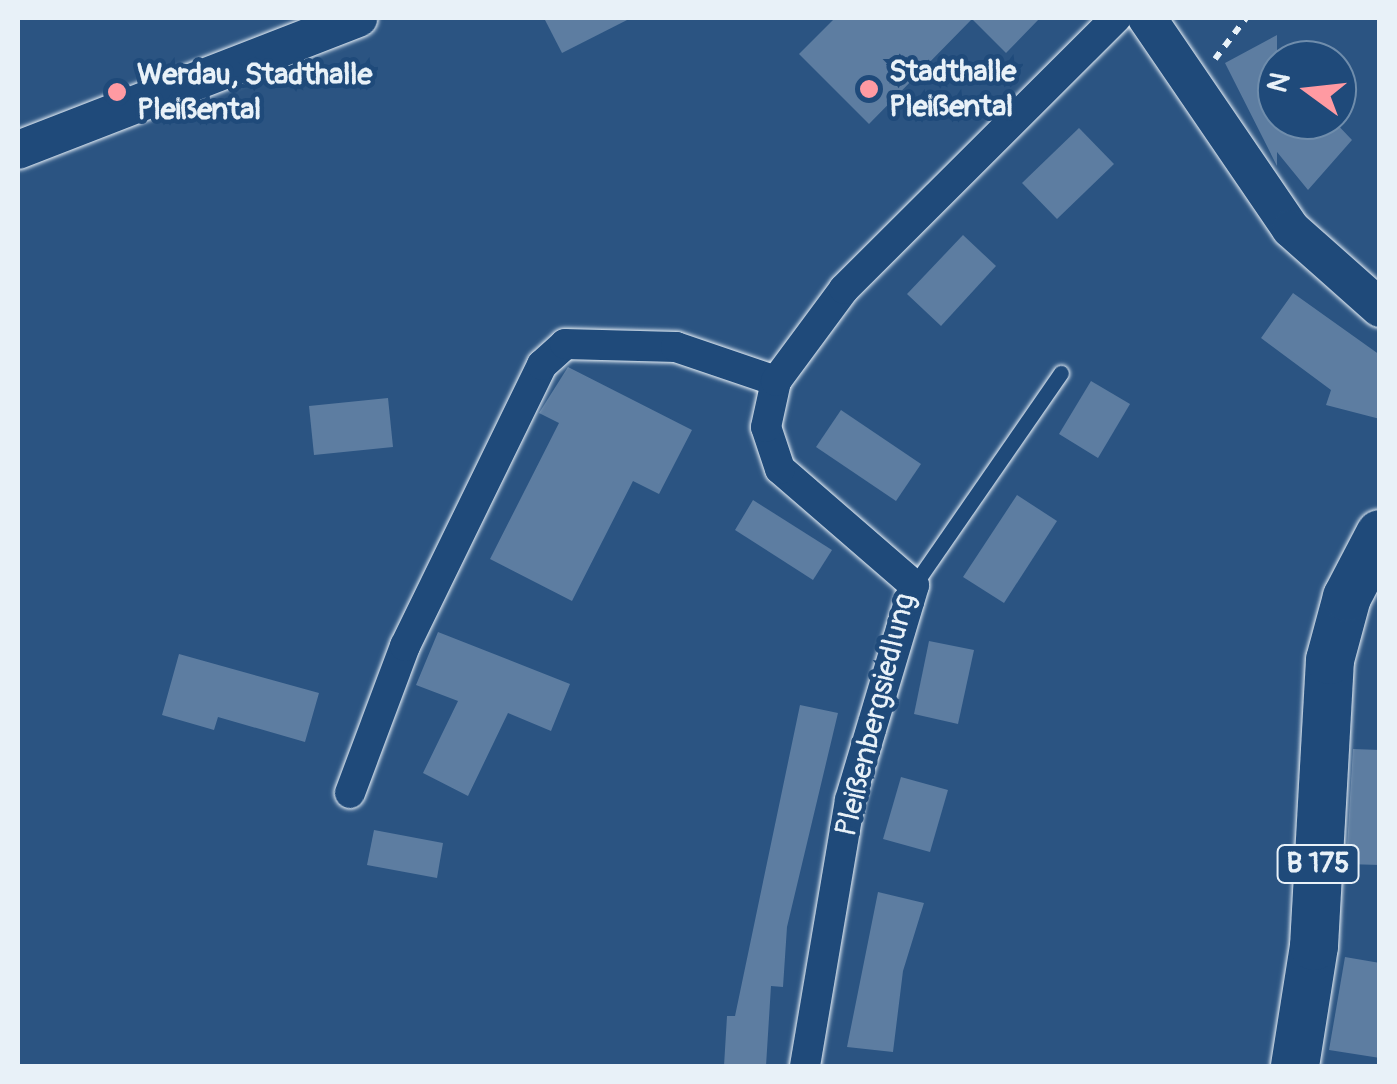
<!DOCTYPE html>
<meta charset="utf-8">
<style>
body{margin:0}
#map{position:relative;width:1397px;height:1084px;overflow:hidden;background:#2b5482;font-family:Pangolin,sans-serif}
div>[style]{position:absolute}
.building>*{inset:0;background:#5d7da1}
.path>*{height:6px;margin-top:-3px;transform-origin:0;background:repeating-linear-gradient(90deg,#e8f1f8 0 8px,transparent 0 16px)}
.roads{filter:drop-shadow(0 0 2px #e8f1f8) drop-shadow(0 0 2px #e8f1f8)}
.service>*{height:15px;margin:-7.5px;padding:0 7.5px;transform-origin:7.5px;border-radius:7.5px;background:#1f4a7a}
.minor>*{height:30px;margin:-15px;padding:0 15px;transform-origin:15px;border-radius:15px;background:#1f4a7a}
.tertiary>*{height:38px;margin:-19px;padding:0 19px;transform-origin:19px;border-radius:19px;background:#1f4a7a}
.primary>*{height:48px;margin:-24px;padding:0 24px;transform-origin:24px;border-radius:24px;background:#1f4a7a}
.dots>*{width:28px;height:28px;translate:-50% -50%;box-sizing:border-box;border:5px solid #1f4a7a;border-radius:50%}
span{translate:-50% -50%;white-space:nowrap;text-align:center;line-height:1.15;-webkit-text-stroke:9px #1f4a7a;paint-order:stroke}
.shield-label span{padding:2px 8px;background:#1f4a7a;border:2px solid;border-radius:8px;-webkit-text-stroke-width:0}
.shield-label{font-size:28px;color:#e8f1f8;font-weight:700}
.poi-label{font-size:30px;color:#e8f1f8;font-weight:700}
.left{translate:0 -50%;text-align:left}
.street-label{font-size:30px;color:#e8f1f8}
.frame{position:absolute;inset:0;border:20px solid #e8f1f8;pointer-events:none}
.north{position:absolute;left:1257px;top:40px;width:100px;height:100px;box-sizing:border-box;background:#1f4a7a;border:2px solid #6f8dac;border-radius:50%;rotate:285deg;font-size:28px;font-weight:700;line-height:40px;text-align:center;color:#e8f1f8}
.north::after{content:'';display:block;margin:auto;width:35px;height:45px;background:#ff9aa2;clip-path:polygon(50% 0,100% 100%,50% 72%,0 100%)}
</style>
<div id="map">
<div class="building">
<div style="clip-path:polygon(544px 18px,631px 18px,562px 53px)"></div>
<div style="clip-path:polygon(835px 18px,1040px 18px,1006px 53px,972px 19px,869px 124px,799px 54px)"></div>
<div style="clip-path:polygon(1277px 35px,1277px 120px,1333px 120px,1352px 140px,1308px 190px,1277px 152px,1277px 166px,1225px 63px)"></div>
<div style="clip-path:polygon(1079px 128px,1114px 164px,1057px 219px,1022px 183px)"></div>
<div style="clip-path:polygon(963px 235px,996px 266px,941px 326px,907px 294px)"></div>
<div style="clip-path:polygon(1293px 293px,1380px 355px,1380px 419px,1326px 405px,1331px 390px,1261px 338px)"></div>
<div style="clip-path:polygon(568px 367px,692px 430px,659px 494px,633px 481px,572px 601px,490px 559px,559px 423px,539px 413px)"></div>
<div style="clip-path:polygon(1091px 381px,1130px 404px,1098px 458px,1059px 434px)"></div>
<div style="clip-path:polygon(388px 398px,393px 447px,314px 455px,309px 406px)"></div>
<div style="clip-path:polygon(841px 410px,921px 464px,896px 501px,816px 447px)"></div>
<div style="clip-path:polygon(1017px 495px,1057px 521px,1004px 603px,963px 577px)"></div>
<div style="clip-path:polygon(753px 500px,832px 550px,813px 580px,735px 530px)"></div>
<div style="clip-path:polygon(438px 632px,570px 684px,551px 731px,508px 713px,468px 796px,423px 773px,458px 701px,416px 685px)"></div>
<div style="clip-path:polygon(929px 641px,974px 650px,958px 724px,914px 714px)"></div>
<div style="clip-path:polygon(179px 654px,319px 693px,305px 742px,218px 717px,214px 730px,162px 715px)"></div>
<div style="clip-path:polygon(800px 705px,838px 713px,787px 927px,783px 987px,771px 986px,766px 1066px,724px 1066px,727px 1016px,735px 1016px)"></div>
<div style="clip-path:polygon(1353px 749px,1380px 750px,1380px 865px,1346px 864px)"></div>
<div style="clip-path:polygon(901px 777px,948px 790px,930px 852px,883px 839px)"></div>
<div style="clip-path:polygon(374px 830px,443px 843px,437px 878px,367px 865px)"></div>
<div style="clip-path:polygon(878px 892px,924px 903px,903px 971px,893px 1052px,847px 1047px)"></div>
<div style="clip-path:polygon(1345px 957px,1380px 963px,1380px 1058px,1329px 1050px)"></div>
</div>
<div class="path">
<div style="left:1215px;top:59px;width:51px;rotate:-52.9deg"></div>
</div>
<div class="roads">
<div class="service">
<div style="left:914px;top:585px;width:258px;rotate:-55.3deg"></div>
</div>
<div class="minor">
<div style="left:350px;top:793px;width:157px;rotate:-69.5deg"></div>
<div style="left:405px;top:646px;width:313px;rotate:-64deg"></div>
<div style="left:542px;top:365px;width:31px;rotate:-42deg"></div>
<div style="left:565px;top:344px;width:111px;rotate:1.5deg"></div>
<div style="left:676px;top:347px;width:106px;rotate:18.8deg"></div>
<div style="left:805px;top:1066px;width:270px;rotate:-80.4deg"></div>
<div style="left:850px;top:800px;width:224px;rotate:-73.4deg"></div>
<div style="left:914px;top:585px;width:177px;rotate:-139.1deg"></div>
<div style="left:780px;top:469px;width:44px;rotate:-108.4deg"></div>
<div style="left:766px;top:427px;width:47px;rotate:-77.7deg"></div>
<div style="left:776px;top:381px;width:114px;rotate:-53.5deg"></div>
<div style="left:844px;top:289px;width:384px;rotate:-44.9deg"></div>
</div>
<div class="tertiary">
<div style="left:1147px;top:18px;width:255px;rotate:55.7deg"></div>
<div style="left:1291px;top:229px;width:119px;rotate:41.6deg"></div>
<div style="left:18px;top:150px;width:365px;rotate:-21.2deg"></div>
</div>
<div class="primary">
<div style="left:1295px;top:1066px;width:121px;rotate:-81deg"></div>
<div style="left:1314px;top:946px;width:286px;rotate:-86.8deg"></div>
<div style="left:1330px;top:660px;width:65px;rotate:-74.9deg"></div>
<div style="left:1347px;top:597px;width:71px;rotate:-62.4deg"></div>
</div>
</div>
<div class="dots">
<div style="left:869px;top:89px;background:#ff9aa2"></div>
<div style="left:117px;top:92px;background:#ff9aa2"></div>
</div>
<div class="shield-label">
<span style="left:1318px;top:864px">B 175</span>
</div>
<div class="poi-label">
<span class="left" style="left:889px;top:89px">Stadthalle<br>Pleißental</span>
<span class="left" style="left:137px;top:92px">Werdau, Stadthalle<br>Pleißental</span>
</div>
<div class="street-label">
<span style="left:876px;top:715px;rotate:-76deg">Pleißenbergsiedlung</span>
</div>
<div class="frame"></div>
<div class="north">N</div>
</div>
